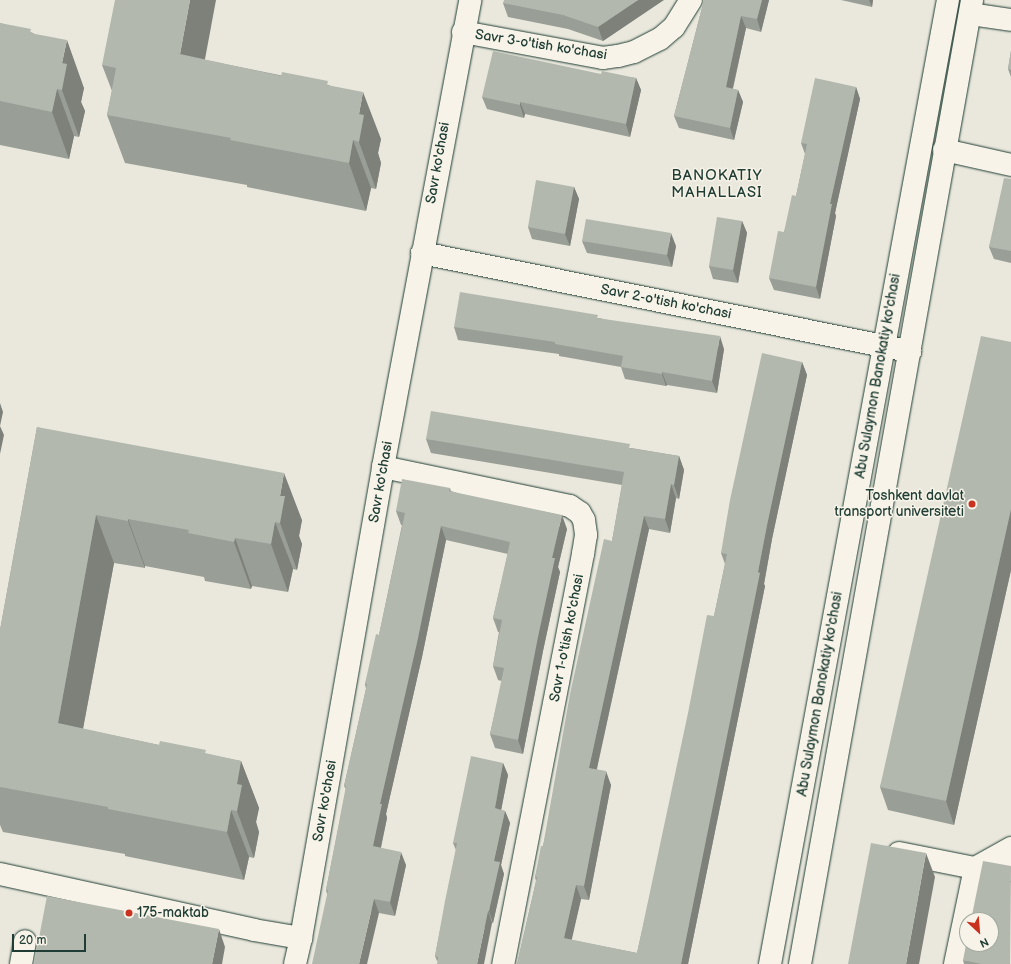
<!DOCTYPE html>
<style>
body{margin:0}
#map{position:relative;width:1011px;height:964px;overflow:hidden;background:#eae8dd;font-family:"Balsamiq Sans",sans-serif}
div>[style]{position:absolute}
.roads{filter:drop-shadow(0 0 1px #1f3d34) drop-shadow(0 0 1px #1f3d34)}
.minor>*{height:22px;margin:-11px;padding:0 11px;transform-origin:11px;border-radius:11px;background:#f7f3e8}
.major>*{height:22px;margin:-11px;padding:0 11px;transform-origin:11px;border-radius:11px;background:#f7f3e8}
.wall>*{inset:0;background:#999e96}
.shaded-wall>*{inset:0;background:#7d817a}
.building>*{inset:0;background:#b2b8ae}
.dots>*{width:11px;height:11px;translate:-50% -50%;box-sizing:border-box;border:2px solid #f7f3e8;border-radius:50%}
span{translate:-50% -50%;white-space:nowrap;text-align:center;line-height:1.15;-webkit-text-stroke:3px #f7f3e8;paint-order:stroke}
.street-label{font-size:14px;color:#1f3d34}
.poi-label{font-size:14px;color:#1f3d34}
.right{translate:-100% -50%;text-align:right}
.left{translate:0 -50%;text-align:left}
.neighbourhood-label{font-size:15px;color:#1f3d34;letter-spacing:1px}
.north{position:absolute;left:959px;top:912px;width:40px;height:40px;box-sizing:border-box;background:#f7f3e8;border:1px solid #a1aaa0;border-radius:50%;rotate:154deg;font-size:11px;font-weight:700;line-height:16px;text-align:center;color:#1f3d34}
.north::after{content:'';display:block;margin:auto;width:14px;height:18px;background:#c8321e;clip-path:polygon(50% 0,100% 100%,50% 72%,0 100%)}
.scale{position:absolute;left:12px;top:934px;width:74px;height:18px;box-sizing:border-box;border:2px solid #1f3d34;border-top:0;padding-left:5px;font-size:12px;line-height:14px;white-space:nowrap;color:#1f3d34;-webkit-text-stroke:3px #f7f3e8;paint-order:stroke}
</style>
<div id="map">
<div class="roads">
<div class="minor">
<div style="left:970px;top:14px;width:41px;rotate:8.3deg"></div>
<div style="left:463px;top:32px;width:142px;rotate:10.5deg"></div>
<div style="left:603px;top:58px;width:15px;rotate:-8deg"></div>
<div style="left:618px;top:56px;width:16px;rotate:-14deg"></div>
<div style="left:634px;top:52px;width:29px;rotate:-27deg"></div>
<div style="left:660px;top:39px;width:18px;rotate:-41deg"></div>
<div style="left:674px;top:27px;width:32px;rotate:-58deg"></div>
<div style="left:944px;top:150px;width:69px;rotate:12.6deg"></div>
<div style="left:422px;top:253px;width:498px;rotate:11.4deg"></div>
<div style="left:383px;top:467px;width:191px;rotate:11.8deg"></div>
<div style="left:570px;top:506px;width:12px;rotate:35deg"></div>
<div style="left:580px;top:513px;width:8px;rotate:60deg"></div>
<div style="left:584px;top:520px;width:15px;rotate:82deg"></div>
<div style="left:586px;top:535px;width:19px;rotate:99deg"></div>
<div style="left:583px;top:554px;width:418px;rotate:101deg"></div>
<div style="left:899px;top:853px;width:77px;rotate:11.2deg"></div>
<div style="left:975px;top:868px;width:36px;rotate:3deg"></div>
<div style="left:0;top:874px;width:260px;rotate:12.4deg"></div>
<div style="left:254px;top:930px;width:48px;rotate:9.7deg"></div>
<div style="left:21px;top:964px;width:23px;rotate:-80deg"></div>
<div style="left:295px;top:964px;width:27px;rotate:-77deg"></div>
<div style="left:301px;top:938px;width:478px;rotate:-80.1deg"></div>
<div style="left:383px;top:467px;width:475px;rotate:-79.4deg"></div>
<div style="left:955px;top:964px;width:98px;rotate:-78.2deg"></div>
<div style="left:975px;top:868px;width:41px;rotate:-29.1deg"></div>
</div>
<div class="major">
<div style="left:770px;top:964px;width:980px;rotate:-79.54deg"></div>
<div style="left:800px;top:964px;width:979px;rotate:-79.88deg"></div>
</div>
</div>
<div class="wall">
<div style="clip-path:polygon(663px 0,603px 41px,568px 29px,508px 17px,503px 3px)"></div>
<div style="clip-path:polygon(704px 0,769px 0,761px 32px,746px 28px,733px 89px,738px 90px,743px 102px,734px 140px,679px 128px,674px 116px)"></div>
<div style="clip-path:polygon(841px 0,873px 0,872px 7px)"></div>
<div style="clip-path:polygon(0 23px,33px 33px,84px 88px,81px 102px,85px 111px,79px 137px,74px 136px,69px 159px,0 145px)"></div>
<div style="clip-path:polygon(1011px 51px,1011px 77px,1008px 69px)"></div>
<div style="clip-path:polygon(205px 60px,329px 85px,381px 139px,378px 153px,381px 163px,376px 189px,371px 188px,366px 211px,247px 187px,247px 185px,125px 163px,107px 115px,112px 91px,102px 65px)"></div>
<div style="clip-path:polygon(601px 74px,636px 78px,641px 90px,630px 137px,525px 114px,524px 118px,487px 109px,482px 97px)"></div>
<div style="clip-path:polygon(856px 87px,860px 99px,835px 213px,836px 216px,820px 299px,774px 290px,769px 278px,784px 232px,796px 196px,805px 154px,801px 143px)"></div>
<div style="clip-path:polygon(1011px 179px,1011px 263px,994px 259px,989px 247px)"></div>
<div style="clip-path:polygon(574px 187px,579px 199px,570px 246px,532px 239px,528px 227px)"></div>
<div style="clip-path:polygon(742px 221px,747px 233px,738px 283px,713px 279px,709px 266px)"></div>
<div style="clip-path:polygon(582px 241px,676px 246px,672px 267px,587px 253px)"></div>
<div style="clip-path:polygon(599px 318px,724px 349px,717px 393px,667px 385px,666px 386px,625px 379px,621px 367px,559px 356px,559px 354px,458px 340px,454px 327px)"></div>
<div style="clip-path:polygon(1011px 342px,1011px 570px,954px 825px,888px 810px,880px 787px)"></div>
<div style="clip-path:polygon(802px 362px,807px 375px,772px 539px,764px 584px,765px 586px,688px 964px,517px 964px,536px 881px,535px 877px,543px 846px,612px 541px,622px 485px,431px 453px,426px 439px,631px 448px,679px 456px,684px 470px,679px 499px,676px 498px,670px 533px,649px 529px,597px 769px,611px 785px,589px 900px,581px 899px,571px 940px,637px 953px,714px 616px,725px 564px,721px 553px)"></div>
<div style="clip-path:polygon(37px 427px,302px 520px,299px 536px,302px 544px,297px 570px,293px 569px,288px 592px,252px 586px,251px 589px,205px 581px,204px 577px,145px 566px,145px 568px,114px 563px,83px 729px,159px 745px,241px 761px,259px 808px,256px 822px,259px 832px,254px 858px,249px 857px,244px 880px,125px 856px,125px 854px,3px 832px,0 825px,0 630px)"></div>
<div style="clip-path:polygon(450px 488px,451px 491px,567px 529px,558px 567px,560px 572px,543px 651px,523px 754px,495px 748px,490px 734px,502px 681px,498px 680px,493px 666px,499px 632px,498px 632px,493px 618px,508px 554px,446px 540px,422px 657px,386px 814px,387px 818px,381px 848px,406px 865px,395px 916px,379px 913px,327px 894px,326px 890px,346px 789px,344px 786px,366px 689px,365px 684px,379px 635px,402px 525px,401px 525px,396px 511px)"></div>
<div style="clip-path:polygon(503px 763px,508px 775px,501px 810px,505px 811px,510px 823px,501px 865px,504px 874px,493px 923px,492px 923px,437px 961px,435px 956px,456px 850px,453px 843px)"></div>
<div style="clip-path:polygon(963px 960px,1011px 964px,964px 964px)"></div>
</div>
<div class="shaded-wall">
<div style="clip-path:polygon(190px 0,216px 0,197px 102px,180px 54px)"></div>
<div style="clip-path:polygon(638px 0,664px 0,603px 41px,598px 27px)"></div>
<div style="clip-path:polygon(762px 0,769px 0,761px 32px,757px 19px)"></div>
<div style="clip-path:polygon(869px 0,873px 0,872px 7px)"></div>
<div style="clip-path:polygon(741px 16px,746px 28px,730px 100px,726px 87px)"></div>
<div style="clip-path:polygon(67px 40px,84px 88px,81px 102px,85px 111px,79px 137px,62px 90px,62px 63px)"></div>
<div style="clip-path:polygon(636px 78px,641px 90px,630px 137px,626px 124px)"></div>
<div style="clip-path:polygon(856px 87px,860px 99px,835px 213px,836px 216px,820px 299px,816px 287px,830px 204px)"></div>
<div style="clip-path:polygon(57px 89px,74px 136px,69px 159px,52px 112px)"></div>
<div style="clip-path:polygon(738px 90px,743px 102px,734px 140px,730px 128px)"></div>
<div style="clip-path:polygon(363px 92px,381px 139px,378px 153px,381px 163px,376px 189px,359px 142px,359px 114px)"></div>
<div style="clip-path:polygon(520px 102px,525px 114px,524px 118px,520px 105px)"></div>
<div style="clip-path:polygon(353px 140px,371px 188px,366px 211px,349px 163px)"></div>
<div style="clip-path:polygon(574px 187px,579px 199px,570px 246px,565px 234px)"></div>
<div style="clip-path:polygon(742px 221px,747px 233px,738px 283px,733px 270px)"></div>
<div style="clip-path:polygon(671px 233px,676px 246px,672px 267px,667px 255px)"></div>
<div style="clip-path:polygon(720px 336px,724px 349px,717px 393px,712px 381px)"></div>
<div style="clip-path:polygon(802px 362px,807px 375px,772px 539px,764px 584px,765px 586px,688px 964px,681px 964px,758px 572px,767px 525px)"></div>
<div style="clip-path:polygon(662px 372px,667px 385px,666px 386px,662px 374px)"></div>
<div style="clip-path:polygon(0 403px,3px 412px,0 426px,4px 435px,0 454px)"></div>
<div style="clip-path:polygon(679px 456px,684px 470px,679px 499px,674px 485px)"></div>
<div style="clip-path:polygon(284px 473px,302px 520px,299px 536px,302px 544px,297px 570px,280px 523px,280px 496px)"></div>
<div style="clip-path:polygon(671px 484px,676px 498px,670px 533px,665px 519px)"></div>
<div style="clip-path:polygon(1011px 509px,1011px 570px,954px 825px,946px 801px)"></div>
<div style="clip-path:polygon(96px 515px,114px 563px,75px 771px,58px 723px)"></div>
<div style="clip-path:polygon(562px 515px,567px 529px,558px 567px,560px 572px,543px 651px,523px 754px,518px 740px,552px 558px)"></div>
<div style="clip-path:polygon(644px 516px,649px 529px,594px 781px,589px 768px)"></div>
<div style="clip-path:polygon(128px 519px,145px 566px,145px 568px,128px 521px)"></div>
<div style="clip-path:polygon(275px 522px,293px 569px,288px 592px,271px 544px)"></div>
<div style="clip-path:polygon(441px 526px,446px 540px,422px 657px,386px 814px,387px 818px,378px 860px,373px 846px,380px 804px)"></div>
<div style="clip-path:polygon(235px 538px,252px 586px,251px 589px,234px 542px)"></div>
<div style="clip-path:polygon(241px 761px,259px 808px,256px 822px,259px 832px,254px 858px,237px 811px,237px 784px)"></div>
<div style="clip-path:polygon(503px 763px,508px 775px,499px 821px,495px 808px)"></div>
<div style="clip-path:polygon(606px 771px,611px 785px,589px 900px,584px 886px)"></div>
<div style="clip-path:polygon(231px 810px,249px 857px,244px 880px,227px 832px)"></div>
<div style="clip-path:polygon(505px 811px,510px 823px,501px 865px,504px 874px,493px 923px,489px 911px,494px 861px)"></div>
<div style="clip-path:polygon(401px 852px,406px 865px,395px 916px,390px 902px)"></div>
<div style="clip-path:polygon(926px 853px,935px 877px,919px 964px,906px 964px)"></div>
<div style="clip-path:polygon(576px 885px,581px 899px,569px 952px,564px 938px)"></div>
<div style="clip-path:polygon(374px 899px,379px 913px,367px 964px,359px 964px)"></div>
<div style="clip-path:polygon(488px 911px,492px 923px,484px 964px,477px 964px)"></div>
<div style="clip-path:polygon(219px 929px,225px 947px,222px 964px,212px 964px)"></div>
</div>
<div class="building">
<div style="clip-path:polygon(115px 0,190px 0,180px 54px,281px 76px,282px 72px,328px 81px,327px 85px,363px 92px,359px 114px,364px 115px,359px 142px,353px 140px,349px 163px,230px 140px,231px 138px,107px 115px,116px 68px,102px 65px)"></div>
<div style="clip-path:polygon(504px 0,638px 0,598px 27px,563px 15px,503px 3px)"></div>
<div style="clip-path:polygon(704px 0,762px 0,757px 19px,741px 16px,726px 87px,738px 90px,730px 128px,674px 116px)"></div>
<div style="clip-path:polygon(0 23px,31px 29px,30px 33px,67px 40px,62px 63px,67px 64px,62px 90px,57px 89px,52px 112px,0 101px)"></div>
<div style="clip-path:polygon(493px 51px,601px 74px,602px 71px,636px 78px,626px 124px,520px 102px,520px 105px,482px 97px)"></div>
<div style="clip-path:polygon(1011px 51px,1011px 70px,1008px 69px)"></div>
<div style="clip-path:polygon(815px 78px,856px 87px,830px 204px,832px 204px,816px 287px,769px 278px,778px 231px,784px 232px,792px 195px,796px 196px,807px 144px,801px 143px)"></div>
<div style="clip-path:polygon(1004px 178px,1011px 179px,1011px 251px,989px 247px)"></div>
<div style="clip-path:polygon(536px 180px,574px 187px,565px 234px,528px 227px)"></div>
<div style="clip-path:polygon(717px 217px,742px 221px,733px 270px,709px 266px)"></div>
<div style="clip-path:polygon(586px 219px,671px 233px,667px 255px,582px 241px)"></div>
<div style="clip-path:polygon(460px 292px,598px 315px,597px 318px,720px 336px,712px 381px,662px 372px,662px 374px,621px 367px,623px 356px,555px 344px,555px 342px,454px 327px)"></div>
<div style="clip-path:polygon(981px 336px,1011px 342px,1011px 509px,946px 801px,880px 787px)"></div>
<div style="clip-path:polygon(762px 353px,802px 362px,767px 525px,758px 572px,760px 573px,681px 964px,517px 964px,537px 877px,535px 877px,541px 846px,543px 846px,570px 694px,604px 539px,612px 541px,624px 472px,426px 439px,431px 411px,630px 444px,629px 448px,679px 456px,674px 485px,671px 484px,665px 519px,644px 516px,589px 768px,606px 771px,584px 886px,576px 885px,564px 938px,637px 953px,688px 713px,707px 615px,714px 616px,727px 554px,721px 553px,730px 500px)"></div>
<div style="clip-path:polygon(37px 427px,284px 473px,280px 496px,285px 496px,280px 523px,275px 522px,271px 544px,235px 538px,234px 542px,188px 533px,189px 530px,128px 519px,128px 521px,96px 515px,58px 723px,159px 745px,160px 741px,206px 750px,205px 753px,241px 761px,237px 784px,242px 785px,237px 811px,231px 810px,227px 832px,108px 809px,108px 807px,0 787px,0 630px)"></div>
<div style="clip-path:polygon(402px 479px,450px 488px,449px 491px,562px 515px,552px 558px,555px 558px,538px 637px,518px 740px,490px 734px,504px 668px,493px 666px,502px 620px,493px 618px,510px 542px,441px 526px,417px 643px,380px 804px,382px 804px,373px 846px,401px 852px,390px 902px,374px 899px,359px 964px,312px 964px,328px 890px,326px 890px,346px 786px,344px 786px,367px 684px,365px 684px,376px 634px,379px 635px,405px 513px,396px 511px)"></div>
<div style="clip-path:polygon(471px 756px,503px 763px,495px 808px,505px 811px,494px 861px,500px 862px,489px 911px,488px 911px,477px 964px,437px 964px,438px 957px,435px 956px,445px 901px,457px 843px,453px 843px)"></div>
<div style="clip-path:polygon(871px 843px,926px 853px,906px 964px,848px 964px)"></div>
<div style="clip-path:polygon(983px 861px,1011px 866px,1010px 964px,981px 964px,963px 960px,967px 940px,967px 944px,991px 944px,991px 920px,971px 920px)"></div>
<div style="clip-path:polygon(47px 896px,219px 929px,212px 964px,34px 964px)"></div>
</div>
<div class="dots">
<div style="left:972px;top:504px;background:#c8321e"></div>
<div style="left:129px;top:913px;background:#c8321e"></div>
</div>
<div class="street-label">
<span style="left:541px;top:45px;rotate:9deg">Savr 3-o'tish ko'chasi</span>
<span style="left:438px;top:163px;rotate:-80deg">Savr ko'chasi</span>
<span style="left:666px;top:302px;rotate:11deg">Savr 2-o'tish ko'chasi</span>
<span style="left:878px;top:376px;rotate:-80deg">Abu Sulaymon Banokatiy ko'chasi</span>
<span style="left:381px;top:482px;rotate:-80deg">Savr ko'chasi</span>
<span style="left:567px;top:638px;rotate:-79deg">Savr 1-o'tish ko'chasi</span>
<span style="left:820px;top:694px;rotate:-80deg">Abu Sulaymon Banokatiy ko'chasi</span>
<span style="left:325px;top:801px;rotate:-80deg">Savr ko'chasi</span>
</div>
<div class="poi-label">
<span class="right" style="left:964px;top:504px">Toshkent davlat<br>transport universiteti</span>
<span class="left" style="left:137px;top:913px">175-maktab</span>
</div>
<div class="neighbourhood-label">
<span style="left:717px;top:184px">BANOKATIY<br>MAHALLASI</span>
</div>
<div class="north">N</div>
<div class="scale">20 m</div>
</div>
